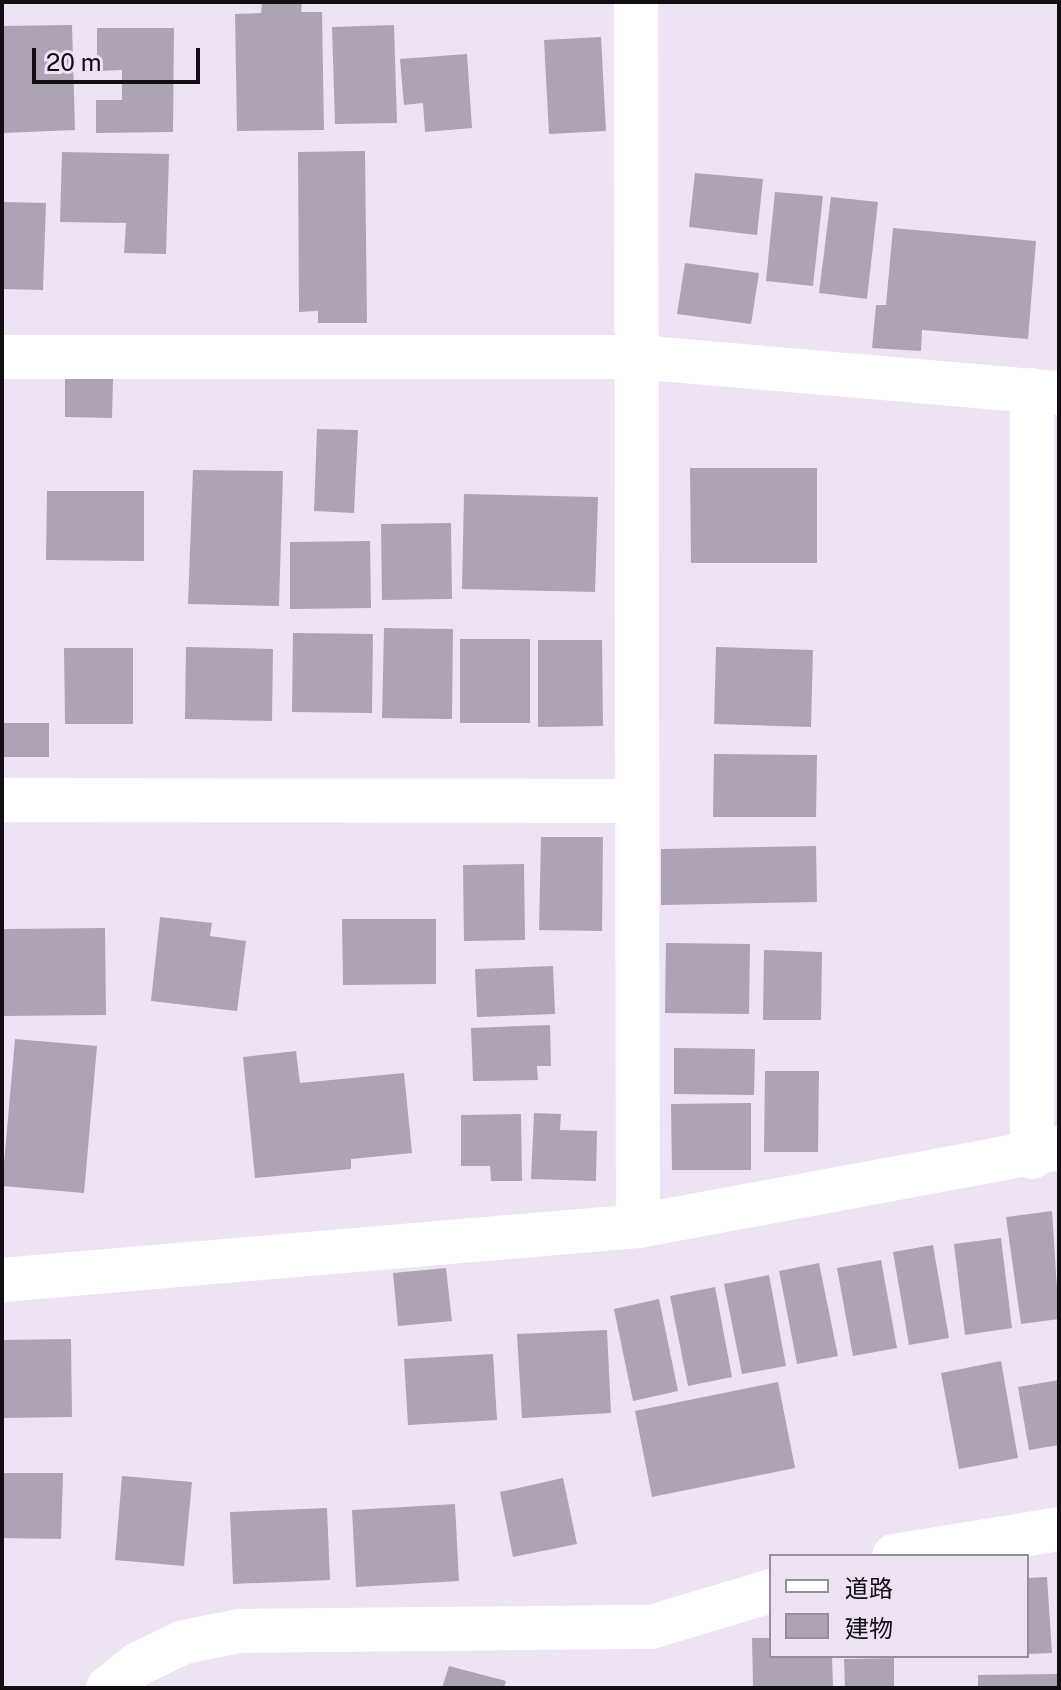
<!DOCTYPE html>
<meta charset="utf-8">
<style>
body{margin:0}
#map{position:relative;width:1061px;height:1690px;overflow:hidden;background:#eee3f4;font-family:"Public Sans","Noto Sans JP",sans-serif}
div>[style]{position:absolute}
.building>*{inset:0;background:#aea3b4}
.minor>*{height:44px;margin:-22px;padding:0 22px;transform-origin:22px;border-radius:22px;background:#fff}
span{translate:-50% -50%;white-space:nowrap;text-align:center;line-height:1.15;-webkit-text-stroke:6px #eee3f4;paint-order:stroke}
.frame{position:absolute;inset:0;border:4px solid #120e14;pointer-events:none}
.legend{position:absolute;left:769px;top:1554px;width:260px;height:104px;box-sizing:border-box;background:#eee3f4;border:2px solid #968e9a;margin:0;padding:10px 14px;list-style:none;font-size:24px;color:#120e14}
.legend li{display:flex;align-items:center;gap:16px;height:40px}
.legend b{width:40px;border:2px solid #968e9a}
.scale{position:absolute;left:32px;top:48px;width:168px;height:36px;box-sizing:border-box;border:4px solid #120e14;border-top:0;padding-left:10px;font-size:24px;line-height:28px;white-space:nowrap;color:#120e14;-webkit-text-stroke:6px #eee3f4;paint-order:stroke}
</style>
<div id="map">
<div class="building">
<div style="clip-path:polygon(262px 2px,302px 2px,301px 12px,322px 12px,324px 130px,237px 131px,235px 14px,261px 13px)"></div>
<div style="clip-path:polygon(72px 25px,75px 130px,2px 133px,2px 26px)"></div>
<div style="clip-path:polygon(394px 25px,397px 123px,335px 124px,332px 27px)"></div>
<div style="clip-path:polygon(97px 28px,174px 28px,173px 132px,96px 133px,96px 100px,122px 100px,122px 70px,97px 71px)"></div>
<div style="clip-path:polygon(601px 37px,606px 131px,549px 134px,544px 40px)"></div>
<div style="clip-path:polygon(467px 54px,472px 128px,425px 132px,423px 103px,404px 105px,400px 59px)"></div>
<div style="clip-path:polygon(365px 151px,367px 323px,318px 323px,318px 311px,299px 312px,298px 152px)"></div>
<div style="clip-path:polygon(62px 152px,169px 154px,166px 254px,124px 253px,126px 223px,60px 222px)"></div>
<div style="clip-path:polygon(695px 173px,763px 179px,757px 235px,689px 227px)"></div>
<div style="clip-path:polygon(775px 192px,823px 196px,813px 286px,766px 281px)"></div>
<div style="clip-path:polygon(831px 197px,878px 202px,867px 299px,819px 293px)"></div>
<div style="clip-path:polygon(2px 202px,46px 203px,43px 290px,2px 289px)"></div>
<div style="clip-path:polygon(893px 228px,1036px 241px,1028px 339px,922px 330px,921px 351px,872px 348px,876px 305px,886px 305px)"></div>
<div style="clip-path:polygon(685px 263px,759px 273px,751px 324px,677px 314px)"></div>
<div style="clip-path:polygon(65px 378px,113px 378px,112px 418px,65px 417px)"></div>
<div style="clip-path:polygon(317px 429px,358px 430px,354px 513px,314px 511px)"></div>
<div style="clip-path:polygon(690px 468px,817px 468px,817px 563px,691px 563px)"></div>
<div style="clip-path:polygon(193px 470px,283px 471px,279px 606px,188px 604px)"></div>
<div style="clip-path:polygon(47px 491px,144px 491px,144px 561px,46px 560px)"></div>
<div style="clip-path:polygon(464px 494px,598px 497px,595px 592px,462px 589px)"></div>
<div style="clip-path:polygon(451px 523px,452px 599px,382px 600px,381px 524px)"></div>
<div style="clip-path:polygon(370px 541px,371px 608px,290px 609px,290px 542px)"></div>
<div style="clip-path:polygon(384px 628px,453px 629px,452px 719px,382px 718px)"></div>
<div style="clip-path:polygon(293px 633px,373px 634px,372px 713px,292px 712px)"></div>
<div style="clip-path:polygon(460px 639px,530px 639px,530px 723px,460px 723px)"></div>
<div style="clip-path:polygon(538px 640px,602px 640px,603px 726px,538px 727px)"></div>
<div style="clip-path:polygon(186px 647px,273px 649px,272px 721px,185px 719px)"></div>
<div style="clip-path:polygon(716px 647px,813px 650px,811px 727px,714px 724px)"></div>
<div style="clip-path:polygon(64px 648px,133px 648px,133px 724px,65px 724px)"></div>
<div style="clip-path:polygon(2px 723px,49px 723px,49px 757px,2px 757px)"></div>
<div style="clip-path:polygon(714px 754px,817px 755px,816px 817px,713px 817px)"></div>
<div style="clip-path:polygon(541px 837px,603px 837px,602px 931px,539px 930px)"></div>
<div style="clip-path:polygon(816px 846px,817px 902px,661px 905px,661px 849px)"></div>
<div style="clip-path:polygon(524px 864px,525px 940px,464px 941px,463px 865px)"></div>
<div style="clip-path:polygon(160px 917px,212px 923px,210px 936px,246px 941px,237px 1011px,151px 1001px)"></div>
<div style="clip-path:polygon(342px 919px,436px 919px,436px 984px,343px 985px)"></div>
<div style="clip-path:polygon(105px 928px,106px 1015px,4px 1016px,3px 929px)"></div>
<div style="clip-path:polygon(666px 943px,750px 944px,749px 1014px,665px 1013px)"></div>
<div style="clip-path:polygon(764px 950px,822px 952px,821px 1020px,763px 1020px)"></div>
<div style="clip-path:polygon(553px 966px,555px 1014px,477px 1017px,475px 969px)"></div>
<div style="clip-path:polygon(550px 1025px,551px 1066px,537px 1066px,538px 1080px,473px 1081px,471px 1028px)"></div>
<div style="clip-path:polygon(15px 1039px,97px 1046px,84px 1193px,2px 1186px)"></div>
<div style="clip-path:polygon(674px 1048px,755px 1049px,754px 1095px,674px 1094px)"></div>
<div style="clip-path:polygon(296px 1051px,300px 1083px,404px 1073px,412px 1153px,351px 1159px,351px 1169px,255px 1178px,243px 1057px)"></div>
<div style="clip-path:polygon(765px 1071px,819px 1071px,818px 1152px,764px 1152px)"></div>
<div style="clip-path:polygon(751px 1103px,751px 1170px,672px 1170px,671px 1104px)"></div>
<div style="clip-path:polygon(534px 1113px,561px 1114px,560px 1130px,597px 1131px,596px 1181px,531px 1179px)"></div>
<div style="clip-path:polygon(521px 1114px,522px 1181px,491px 1181px,490px 1166px,461px 1166px,461px 1115px)"></div>
<div style="clip-path:polygon(1052px 1211px,1059px 1319px,1021px 1324px,1006px 1217px)"></div>
<div style="clip-path:polygon(1001px 1238px,1012px 1328px,965px 1335px,954px 1244px)"></div>
<div style="clip-path:polygon(933px 1245px,949px 1338px,909px 1345px,893px 1252px)"></div>
<div style="clip-path:polygon(881px 1260px,897px 1348px,853px 1356px,837px 1268px)"></div>
<div style="clip-path:polygon(819px 1263px,838px 1356px,797px 1364px,779px 1271px)"></div>
<div style="clip-path:polygon(446px 1268px,452px 1321px,398px 1326px,393px 1273px)"></div>
<div style="clip-path:polygon(769px 1275px,786px 1366px,742px 1374px,724px 1284px)"></div>
<div style="clip-path:polygon(715px 1287px,732px 1377px,688px 1386px,670px 1296px)"></div>
<div style="clip-path:polygon(659px 1299px,678px 1391px,633px 1401px,614px 1309px)"></div>
<div style="clip-path:polygon(607px 1330px,611px 1413px,522px 1418px,517px 1334px)"></div>
<div style="clip-path:polygon(71px 1339px,72px 1417px,2px 1418px,2px 1340px)"></div>
<div style="clip-path:polygon(493px 1354px,497px 1420px,408px 1425px,404px 1359px)"></div>
<div style="clip-path:polygon(1001px 1361px,1018px 1458px,959px 1469px,941px 1373px)"></div>
<div style="clip-path:polygon(1059px 1380px,1059px 1445px,1029px 1450px,1018px 1387px)"></div>
<div style="clip-path:polygon(778px 1382px,795px 1468px,652px 1497px,635px 1411px)"></div>
<div style="clip-path:polygon(2px 1473px,63px 1473px,61px 1539px,2px 1538px)"></div>
<div style="clip-path:polygon(122px 1476px,192px 1482px,184px 1566px,115px 1560px)"></div>
<div style="clip-path:polygon(563px 1478px,577px 1544px,513px 1557px,500px 1492px)"></div>
<div style="clip-path:polygon(455px 1504px,459px 1581px,356px 1587px,352px 1510px)"></div>
<div style="clip-path:polygon(327px 1508px,330px 1580px,233px 1584px,230px 1512px)"></div>
<div style="clip-path:polygon(1047px 1577px,1052px 1653px,1027px 1654px,1027px 1578px)"></div>
<div style="clip-path:polygon(752px 1638px,771px 1638px,771px 1656px,832px 1656px,833px 1688px,753px 1688px)"></div>
<div style="clip-path:polygon(894px 1658px,894px 1688px,845px 1688px,844px 1659px)"></div>
<div style="clip-path:polygon(449px 1666px,506px 1681px,504px 1688px,442px 1688px)"></div>
<div style="clip-path:polygon(1059px 1674px,1059px 1688px,978px 1688px,978px 1675px)"></div>
</div>
<div class="minor">
<div style="left:636px;top:2px;width:1224px;rotate:89.91deg"></div>
<div style="left:2px;top:357px;width:635px"></div>
<div style="left:637px;top:357px;width:424px;rotate:4.9deg"></div>
<div style="left:2px;top:800px;width:635px;rotate:0.09deg"></div>
<div style="left:1032px;top:1157px;width:767px;rotate:-90deg"></div>
<div style="left:2px;top:1280px;width:638px;rotate:-4.85deg"></div>
<div style="left:638px;top:1226px;width:428px;rotate:-10.5deg"></div>
<div style="left:894px;top:1556px;width:167px;rotate:-9.3deg"></div>
<div style="left:108px;top:1688px;width:38px;rotate:-39deg"></div>
<div style="left:138px;top:1664px;width:51px;rotate:-25.6deg"></div>
<div style="left:184px;top:1642px;width:56px;rotate:-11.3deg"></div>
<div style="left:239px;top:1631px;width:412px;rotate:-0.6deg"></div>
<div style="left:651px;top:1627px;width:125px;rotate:-16.7deg"></div>
</div>
<div class="frame"></div>
<ul class="legend">
<li><b style="height:10px;background:#fff"></b>道路</li>
<li><b style="height:22px;background:#aea3b4"></b>建物</li>
</ul>
<div class="scale">20 m</div>
</div>
